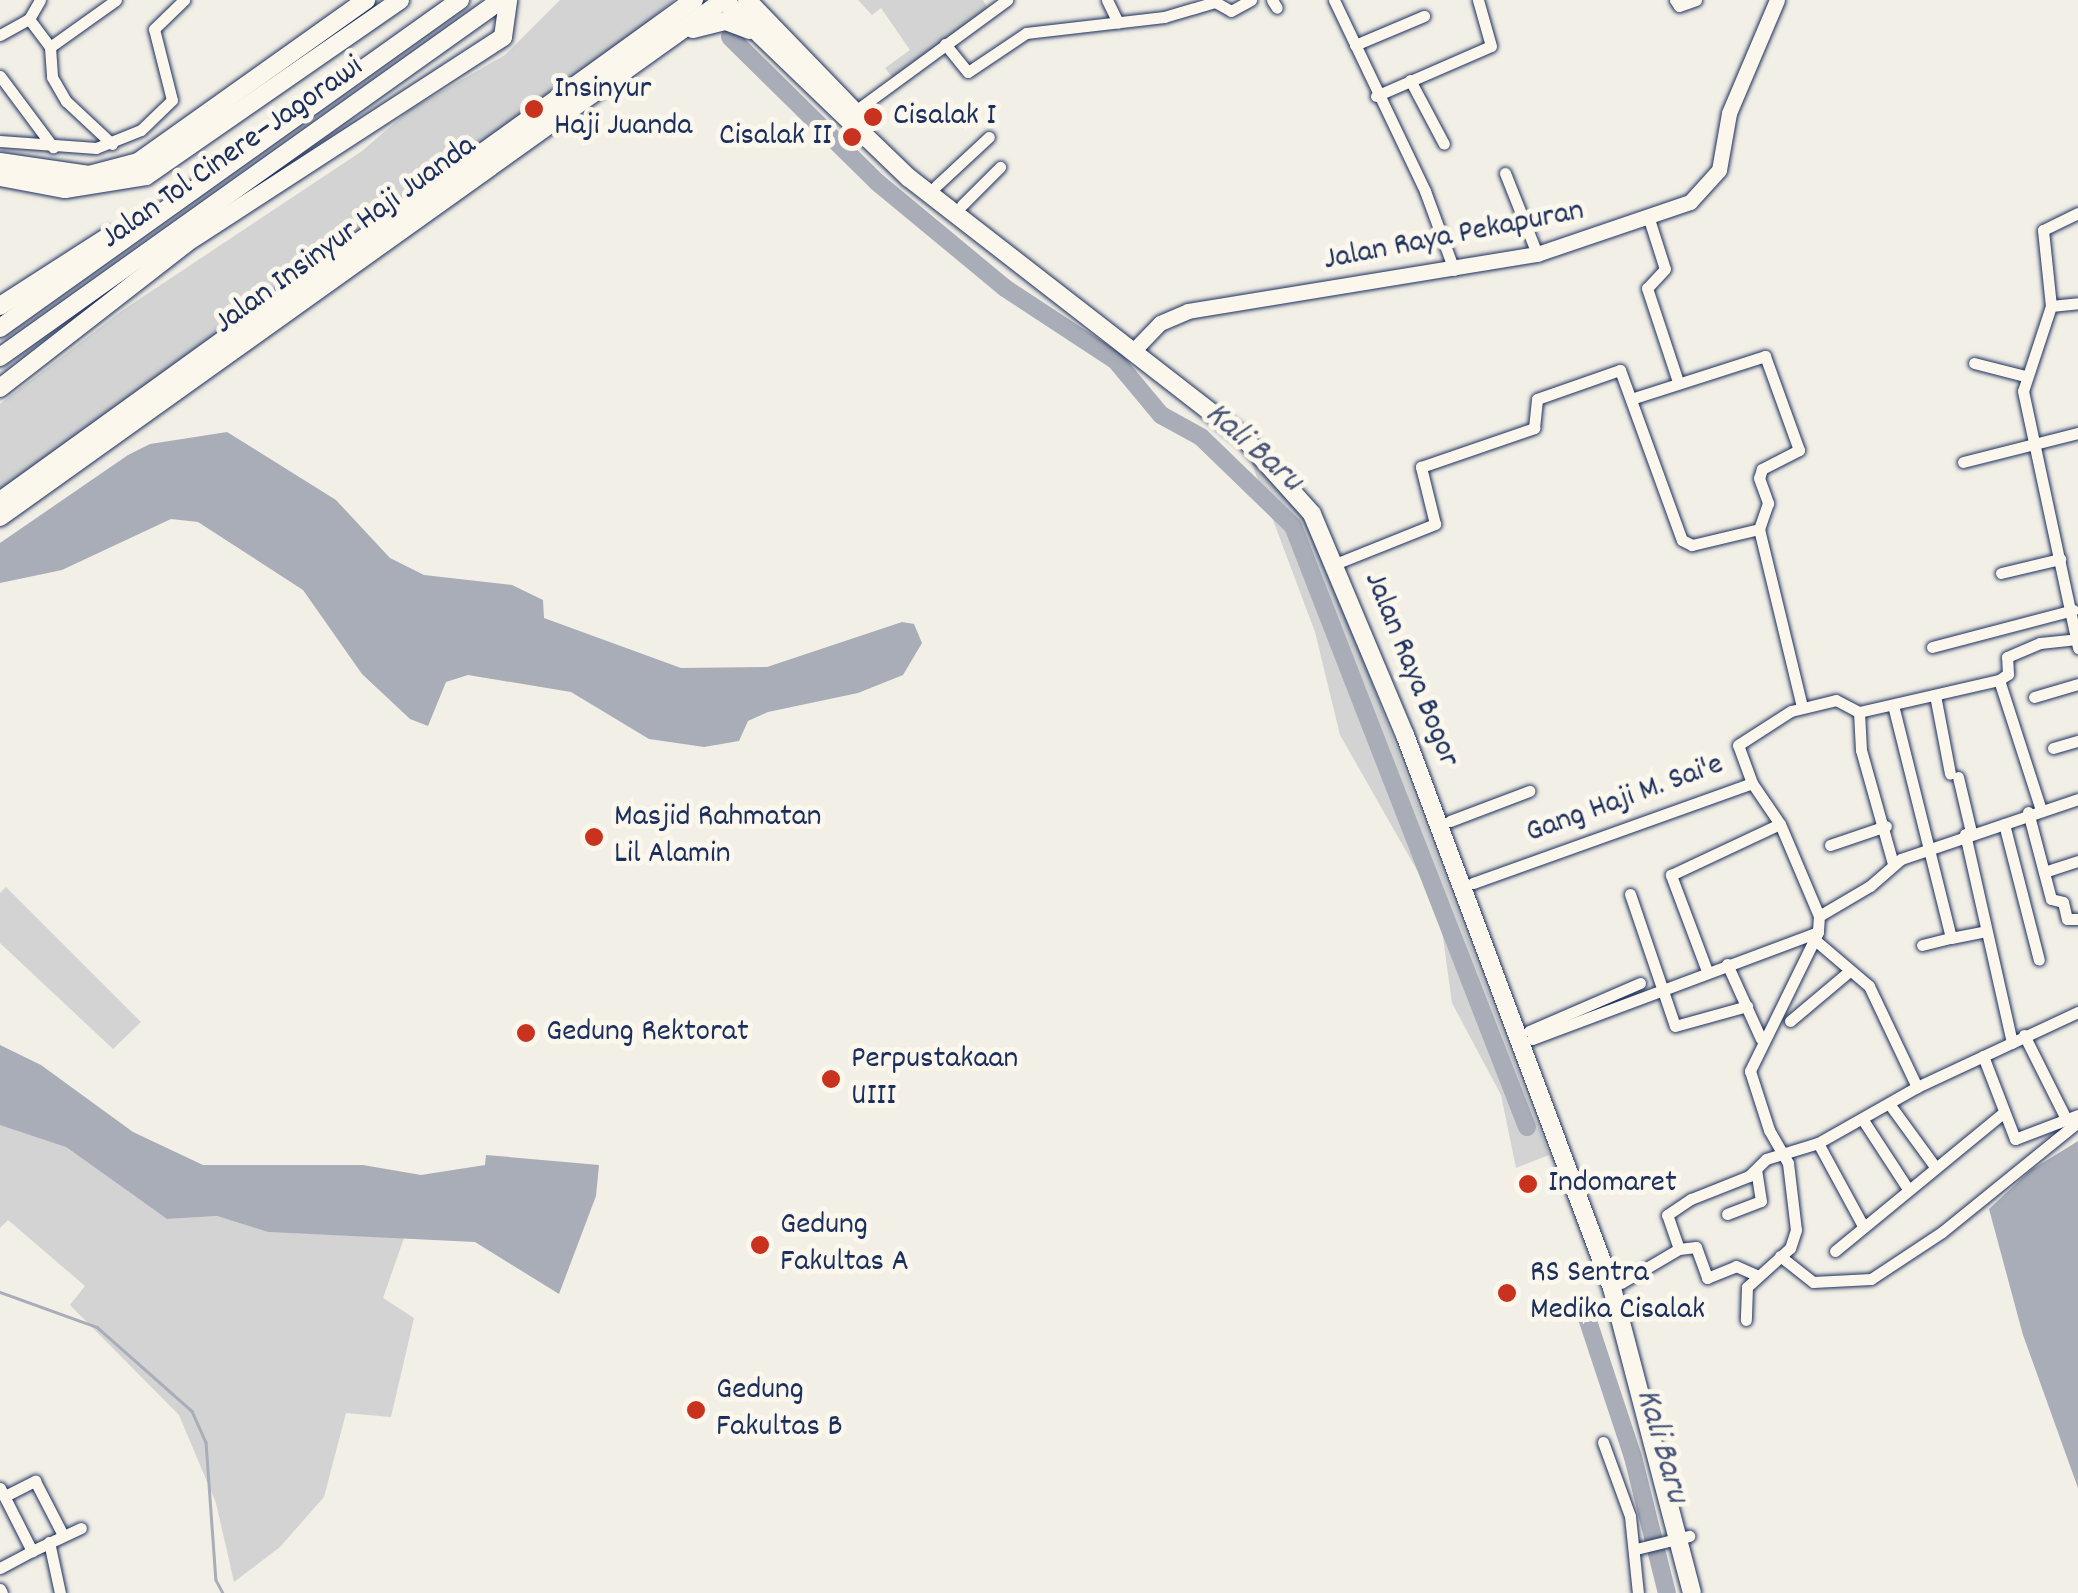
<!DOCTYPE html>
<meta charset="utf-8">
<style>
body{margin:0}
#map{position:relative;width:2078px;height:1593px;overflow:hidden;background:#f2efe6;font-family:Dekko,sans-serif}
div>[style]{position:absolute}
.green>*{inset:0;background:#d2d3d2}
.water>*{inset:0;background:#a9adb7}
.stream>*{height:2.5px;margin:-1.25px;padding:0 1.25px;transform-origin:1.25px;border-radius:1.25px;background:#a9adb7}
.river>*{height:18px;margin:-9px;padding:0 9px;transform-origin:9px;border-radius:9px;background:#a9adb7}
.roads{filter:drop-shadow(0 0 2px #1b2f5e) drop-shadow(0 0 2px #1b2f5e)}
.minor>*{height:11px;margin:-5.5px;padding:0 5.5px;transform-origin:5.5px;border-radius:5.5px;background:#fbf7ec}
.major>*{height:15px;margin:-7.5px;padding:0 7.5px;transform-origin:7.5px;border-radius:7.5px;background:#fbf7ec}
.highway>*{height:18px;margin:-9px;padding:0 9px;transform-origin:9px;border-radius:9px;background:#fbf7ec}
.dots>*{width:28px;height:28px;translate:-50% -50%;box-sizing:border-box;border:5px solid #fbf7ec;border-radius:50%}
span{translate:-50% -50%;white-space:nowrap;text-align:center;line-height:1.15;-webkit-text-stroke:10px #fbf7ec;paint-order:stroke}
.poi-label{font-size:32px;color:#1b2f5e}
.left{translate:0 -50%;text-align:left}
.right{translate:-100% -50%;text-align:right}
.street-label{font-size:32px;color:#1b2f5e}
.water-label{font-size:35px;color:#465579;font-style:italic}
</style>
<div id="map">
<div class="green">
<div style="clip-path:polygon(560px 0,674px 0,601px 61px,0 493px,0 404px,123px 310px,362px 151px,411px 109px,505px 55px)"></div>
<div style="clip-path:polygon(858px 0,983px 0,988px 9px,893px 78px,885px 68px,910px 50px,881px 8px,872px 15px)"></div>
<div style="clip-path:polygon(1204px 416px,1246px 441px,1311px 520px,1549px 1155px,1516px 1168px,1501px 1095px,1452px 1003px,1439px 909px,1340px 735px,1315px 632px,1249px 456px)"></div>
<div style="clip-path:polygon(6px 887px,141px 1022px,113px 1049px,0 943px,0 893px)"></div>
<div style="clip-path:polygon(7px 1124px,66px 1147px,167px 1219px,217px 1216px,269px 1232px,404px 1238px,383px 1298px,414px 1318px,391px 1417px,346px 1413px,324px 1497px,280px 1547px,234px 1582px,216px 1503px,179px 1415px,70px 1305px,85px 1286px,8px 1220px,0 1228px,0 1125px)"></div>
</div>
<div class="water">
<div style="clip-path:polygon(227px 432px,336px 500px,390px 558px,424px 575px,512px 585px,543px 600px,544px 618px,681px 668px,767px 667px,902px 622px,914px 624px,922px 643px,903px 675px,858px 693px,768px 712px,748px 721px,739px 741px,704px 747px,649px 739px,571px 692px,468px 675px,446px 682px,428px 726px,410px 719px,362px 674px,303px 590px,198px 522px,171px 519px,62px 570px,0 583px,0 543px,128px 455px,150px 444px)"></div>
<div style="clip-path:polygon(0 1045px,41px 1065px,133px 1132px,203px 1165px,363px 1165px,421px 1175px,485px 1165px,486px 1155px,599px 1165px,596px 1196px,559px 1294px,475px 1242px,268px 1232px,217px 1216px,167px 1219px,66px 1147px,0 1125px)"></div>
<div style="clip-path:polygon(2078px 1141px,2078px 1488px,2023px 1335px,1989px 1209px,2031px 1170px)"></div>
</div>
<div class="stream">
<div style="left:0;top:1292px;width:103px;rotate:19.8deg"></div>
<div style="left:97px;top:1327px;width:127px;rotate:41.5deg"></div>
<div style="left:192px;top:1411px;width:34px;rotate:66deg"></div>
<div style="left:206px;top:1442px;width:138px;rotate:85.9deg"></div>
<div style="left:216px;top:1580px;width:15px;rotate:62deg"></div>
</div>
<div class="river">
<div style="left:730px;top:37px;width:206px;rotate:44.6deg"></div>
<div style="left:877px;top:182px;width:166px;rotate:39.6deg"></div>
<div style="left:1005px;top:288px;width:133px;rotate:33.3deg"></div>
<div style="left:1116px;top:361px;width:70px;rotate:50.2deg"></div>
<div style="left:1161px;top:415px;width:46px;rotate:28.8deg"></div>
<div style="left:1201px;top:437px;width:128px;rotate:44.1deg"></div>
<div style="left:1293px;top:526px;width:645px;rotate:68.73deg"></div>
<div style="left:1587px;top:1318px;width:146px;rotate:71.7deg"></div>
<div style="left:1633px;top:1457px;width:140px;rotate:76deg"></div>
</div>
<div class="roads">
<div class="minor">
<div style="left:1107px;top:0;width:25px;rotate:64deg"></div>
<div style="left:1272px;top:0;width:9px;rotate:58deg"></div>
<div style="left:1334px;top:0;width:212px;rotate:64.5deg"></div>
<div style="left:1425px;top:191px;width:84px;rotate:69.8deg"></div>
<div style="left:1675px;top:0;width:7px;rotate:56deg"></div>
<div style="left:1679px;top:6px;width:18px;rotate:-19deg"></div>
<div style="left:29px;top:19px;width:35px;rotate:53deg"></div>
<div style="left:50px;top:47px;width:30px;rotate:86deg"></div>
<div style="left:52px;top:77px;width:28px;rotate:60deg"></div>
<div style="left:66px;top:101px;width:63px;rotate:43.1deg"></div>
<div style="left:0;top:35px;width:33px;rotate:-29deg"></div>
<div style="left:29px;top:19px;width:22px;rotate:-60deg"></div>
<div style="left:945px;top:44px;width:36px;rotate:51deg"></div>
<div style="left:968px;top:72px;width:70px;rotate:-33.9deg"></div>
<div style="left:1026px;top:33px;width:139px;rotate:-6.6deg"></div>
<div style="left:1164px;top:17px;width:53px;rotate:-16.4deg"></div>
<div style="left:1215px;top:2px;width:18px;rotate:29deg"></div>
<div style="left:1231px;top:11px;width:23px;rotate:-29deg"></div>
<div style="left:1355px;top:45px;width:75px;rotate:-22.8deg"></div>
<div style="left:50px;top:47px;width:81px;rotate:-35.5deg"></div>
<div style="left:0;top:76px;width:89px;rotate:53.3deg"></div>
<div style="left:1410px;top:80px;width:72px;rotate:62deg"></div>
<div style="left:1376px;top:96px;width:125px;rotate:-23.5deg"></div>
<div style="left:1491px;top:46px;width:48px;rotate:-105.8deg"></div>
<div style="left:854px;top:112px;width:190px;rotate:-36.2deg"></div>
<div style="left:0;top:141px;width:96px;rotate:4.2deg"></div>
<div style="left:96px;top:148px;width:48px;rotate:-21.8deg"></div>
<div style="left:141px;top:130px;width:43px;rotate:-44.1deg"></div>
<div style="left:172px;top:100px;width:73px;rotate:-104.2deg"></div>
<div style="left:154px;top:29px;width:42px;rotate:-44deg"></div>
<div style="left:1505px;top:173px;width:87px;rotate:68.4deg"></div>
<div style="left:936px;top:186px;width:72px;rotate:-42.8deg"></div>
<div style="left:962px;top:205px;width:54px;rotate:-45deg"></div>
<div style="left:2078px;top:213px;width:39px;rotate:154deg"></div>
<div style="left:2043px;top:230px;width:76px;rotate:84deg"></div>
<div style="left:2051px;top:306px;width:89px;rotate:108.2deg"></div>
<div style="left:2023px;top:391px;width:263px;rotate:77.9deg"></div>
<div style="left:1649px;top:219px;width:52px;rotate:72.3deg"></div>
<div style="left:1665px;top:269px;width:26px;rotate:133deg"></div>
<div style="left:1647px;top:288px;width:99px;rotate:71.7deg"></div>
<div style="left:2051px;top:306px;width:27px;rotate:-6deg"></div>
<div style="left:1974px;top:363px;width:53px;rotate:14.3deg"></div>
<div style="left:1631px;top:399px;width:141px;rotate:-17.8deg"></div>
<div style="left:1765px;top:356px;width:100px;rotate:70.1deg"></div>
<div style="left:1799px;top:450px;width:42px;rotate:152.8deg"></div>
<div style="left:1762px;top:469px;width:9px;rotate:108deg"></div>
<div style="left:1759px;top:478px;width:27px;rotate:70deg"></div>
<div style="left:1768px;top:503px;width:28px;rotate:109deg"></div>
<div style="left:1759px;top:529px;width:183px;rotate:76.4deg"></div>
<div style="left:1963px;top:462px;width:119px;rotate:-14.2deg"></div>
<div style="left:1335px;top:564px;width:108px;rotate:-21.8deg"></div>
<div style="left:1435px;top:524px;width:59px;rotate:-103.8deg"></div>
<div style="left:1421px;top:467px;width:120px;rotate:-19deg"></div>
<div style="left:1534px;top:428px;width:29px;rotate:-84deg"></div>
<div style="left:1537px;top:399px;width:88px;rotate:-19.3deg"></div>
<div style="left:1620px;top:370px;width:181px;rotate:70deg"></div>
<div style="left:1682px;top:540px;width:11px;rotate:27deg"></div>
<div style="left:1692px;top:545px;width:69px;rotate:-13.4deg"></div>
<div style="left:2001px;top:573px;width:61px;rotate:-13.3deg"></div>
<div style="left:1932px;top:647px;width:146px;rotate:-14.7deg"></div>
<div style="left:1999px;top:680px;width:133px;rotate:72.1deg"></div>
<div style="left:1935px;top:695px;width:80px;rotate:79.2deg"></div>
<div style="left:2034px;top:697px;width:46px;rotate:-16.5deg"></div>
<div style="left:1893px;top:705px;width:240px;rotate:76deg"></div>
<div style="left:1951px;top:938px;width:33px;rotate:-11deg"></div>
<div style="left:1859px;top:712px;width:38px;rotate:87deg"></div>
<div style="left:1861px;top:750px;width:118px;rotate:74.3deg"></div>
<div style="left:2053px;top:748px;width:26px;rotate:-16deg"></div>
<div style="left:1958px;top:777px;width:57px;rotate:76.7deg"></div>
<div style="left:1752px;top:783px;width:40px;rotate:-110.2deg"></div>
<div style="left:1738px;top:745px;width:63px;rotate:-32.7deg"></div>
<div style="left:1791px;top:711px;width:46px;rotate:-13.7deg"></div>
<div style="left:1836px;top:700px;width:26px;rotate:28deg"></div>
<div style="left:1859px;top:712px;width:144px;rotate:-12.9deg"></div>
<div style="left:1999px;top:680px;width:11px;rotate:-34deg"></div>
<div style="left:2008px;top:674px;width:17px;rotate:-93deg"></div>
<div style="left:2007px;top:657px;width:36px;rotate:-23deg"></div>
<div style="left:2040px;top:643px;width:37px;rotate:-6deg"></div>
<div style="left:2028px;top:812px;width:90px;rotate:75.2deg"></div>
<div style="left:2051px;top:899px;width:12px;rotate:14deg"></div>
<div style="left:2063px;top:902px;width:17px;rotate:77deg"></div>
<div style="left:2067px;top:919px;width:11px"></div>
<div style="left:1450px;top:821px;width:85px;rotate:-20.8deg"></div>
<div style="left:2004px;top:824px;width:140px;rotate:75.6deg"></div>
<div style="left:1965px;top:834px;width:214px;rotate:77.3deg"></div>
<div style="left:1830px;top:845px;width:59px;rotate:-18.7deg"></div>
<div style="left:2044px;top:872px;width:36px;rotate:-18deg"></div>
<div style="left:1473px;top:883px;width:296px;rotate:-19.7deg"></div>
<div style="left:1752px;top:783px;width:50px;rotate:55.7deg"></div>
<div style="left:1780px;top:824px;width:100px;rotate:67deg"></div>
<div style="left:1819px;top:916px;width:16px;rotate:94deg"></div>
<div style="left:1818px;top:932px;width:155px;rotate:116.1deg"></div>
<div style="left:1750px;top:1071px;width:62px;rotate:72.1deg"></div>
<div style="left:1769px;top:1130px;width:38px;rotate:60deg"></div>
<div style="left:1788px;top:1163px;width:67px;rotate:83.2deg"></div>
<div style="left:1796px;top:1230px;width:19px;rotate:108deg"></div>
<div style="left:1790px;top:1248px;width:58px;rotate:137.8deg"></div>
<div style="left:1747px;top:1287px;width:33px;rotate:92deg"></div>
<div style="left:1630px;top:894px;width:139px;rotate:71.2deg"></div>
<div style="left:1675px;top:1026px;width:75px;rotate:-15.5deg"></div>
<div style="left:1819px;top:916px;width:59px;rotate:-30.5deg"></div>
<div style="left:1870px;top:886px;width:41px;rotate:-41.1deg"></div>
<div style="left:1901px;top:859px;width:187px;rotate:-18.7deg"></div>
<div style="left:1815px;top:940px;width:71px;rotate:40.4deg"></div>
<div style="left:1869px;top:986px;width:112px;rotate:64.6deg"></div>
<div style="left:1922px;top:945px;width:30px;rotate:-14deg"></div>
<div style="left:1727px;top:964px;width:82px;rotate:65.6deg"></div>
<div style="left:1707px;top:971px;width:103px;rotate:-110.6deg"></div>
<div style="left:1671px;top:875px;width:120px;rotate:-25.1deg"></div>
<div style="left:1790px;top:1021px;width:75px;rotate:-40.1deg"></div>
<div style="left:1529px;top:1031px;width:121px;rotate:-23.4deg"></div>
<div style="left:2024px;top:1035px;width:89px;rotate:63.4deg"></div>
<div style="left:1532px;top:1039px;width:305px;rotate:-20.5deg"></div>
<div style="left:1983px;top:1056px;width:89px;rotate:68.9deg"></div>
<div style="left:2015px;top:1139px;width:67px;rotate:-20.9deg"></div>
<div style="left:1890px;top:1105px;width:78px;rotate:53.9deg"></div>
<div style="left:1863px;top:1120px;width:82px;rotate:56.9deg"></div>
<div style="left:1818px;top:1143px;width:94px;rotate:61.5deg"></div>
<div style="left:1727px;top:1214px;width:36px;rotate:-21deg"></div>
<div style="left:1761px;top:1201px;width:30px;rotate:-99deg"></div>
<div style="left:1679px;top:1249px;width:17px;rotate:-7deg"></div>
<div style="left:1696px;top:1247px;width:33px;rotate:70deg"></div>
<div style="left:1707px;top:1278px;width:31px;rotate:-22deg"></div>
<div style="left:1736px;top:1266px;width:22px;rotate:24deg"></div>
<div style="left:1835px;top:1251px;width:217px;rotate:-39.4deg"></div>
<div style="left:1780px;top:1256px;width:42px;rotate:38.2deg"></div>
<div style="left:1813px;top:1282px;width:58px;rotate:-3deg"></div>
<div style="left:1871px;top:1279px;width:85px;rotate:-33.5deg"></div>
<div style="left:1942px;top:1232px;width:175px;rotate:-39deg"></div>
<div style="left:1621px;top:1283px;width:67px;rotate:-30.4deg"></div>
<div style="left:1679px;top:1249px;width:36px;rotate:-109deg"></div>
<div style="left:1667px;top:1215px;width:29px;rotate:-34deg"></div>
<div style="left:1691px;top:1199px;width:62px;rotate:-21.6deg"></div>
<div style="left:1749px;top:1176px;width:24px;rotate:-45deg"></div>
<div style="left:1766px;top:1159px;width:54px;rotate:-17.1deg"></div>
<div style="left:1818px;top:1143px;width:114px;rotate:-29.5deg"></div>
<div style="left:1917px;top:1087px;width:178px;rotate:-25deg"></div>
<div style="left:1603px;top:1442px;width:79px;rotate:70deg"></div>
<div style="left:1630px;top:1516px;width:77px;rotate:84.1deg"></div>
<div style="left:0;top:1488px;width:71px;rotate:63.1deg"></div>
<div style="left:32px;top:1551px;width:36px;rotate:152deg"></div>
<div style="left:5px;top:1496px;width:34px;rotate:-27deg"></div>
<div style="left:35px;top:1481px;width:61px;rotate:62.6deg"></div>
<div style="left:49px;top:1542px;width:52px;rotate:77.8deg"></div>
<div style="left:1636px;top:1549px;width:55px;rotate:-13.8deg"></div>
<div style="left:32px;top:1551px;width:54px;rotate:-25.1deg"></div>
<div style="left:0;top:1589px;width:4px;rotate:63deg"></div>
</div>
<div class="major">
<div style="left:1134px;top:350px;width:37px;rotate:-46deg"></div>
<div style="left:1160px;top:323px;width:30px;rotate:-23deg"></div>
<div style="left:1188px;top:311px;width:354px;rotate:-9.3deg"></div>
<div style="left:1537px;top:254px;width:162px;rotate:-18.8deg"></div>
<div style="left:1690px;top:202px;width:43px;rotate:-47.8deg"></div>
<div style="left:1719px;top:170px;width:58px;rotate:-80deg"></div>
<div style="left:1729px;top:113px;width:123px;rotate:-67deg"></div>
</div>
<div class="highway">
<div style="left:747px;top:0;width:165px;rotate:46deg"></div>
<div style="left:693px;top:29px;width:34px;rotate:-14deg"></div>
<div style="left:726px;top:21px;width:25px;rotate:21deg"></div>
<div style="left:0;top:162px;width:90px;rotate:8.3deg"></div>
<div style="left:89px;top:175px;width:51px;rotate:-14.9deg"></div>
<div style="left:138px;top:162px;width:280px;rotate:-35.4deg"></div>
<div style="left:0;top:177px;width:66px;rotate:10.5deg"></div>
<div style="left:65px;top:189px;width:82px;rotate:-9.1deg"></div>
<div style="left:146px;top:176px;width:309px;rotate:-34.7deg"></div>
<div style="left:0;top:306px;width:130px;rotate:-32.7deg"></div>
<div style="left:0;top:328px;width:565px;rotate:-35.49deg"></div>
<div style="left:0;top:357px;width:615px;rotate:-35.47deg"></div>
<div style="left:0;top:388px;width:236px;rotate:-37.9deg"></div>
<div style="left:186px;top:243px;width:378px;rotate:-33deg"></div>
<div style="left:503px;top:37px;width:37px;rotate:-82deg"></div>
<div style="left:0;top:501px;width:856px;rotate:-35.83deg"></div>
<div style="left:0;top:517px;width:890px;rotate:-35.53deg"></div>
<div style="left:724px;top:0;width:257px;rotate:43.9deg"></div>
<div style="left:909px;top:178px;width:423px;rotate:37.8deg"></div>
<div style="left:1243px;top:437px;width:103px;rotate:48.1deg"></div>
<div style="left:1312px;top:514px;width:240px;rotate:67.2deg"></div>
<div style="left:1405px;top:735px;width:590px;rotate:69.48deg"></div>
<div style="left:1612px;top:1288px;width:315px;rotate:75.3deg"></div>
</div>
</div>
<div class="dots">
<div style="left:534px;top:109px;background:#c8321e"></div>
<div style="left:873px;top:117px;background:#c8321e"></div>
<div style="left:852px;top:137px;background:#c8321e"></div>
<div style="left:594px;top:837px;background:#c8321e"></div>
<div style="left:526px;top:1033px;background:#c8321e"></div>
<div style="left:831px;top:1079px;background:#c8321e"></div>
<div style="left:1528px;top:1184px;background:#c8321e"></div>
<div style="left:760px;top:1245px;background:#c8321e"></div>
<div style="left:1507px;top:1293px;background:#c8321e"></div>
<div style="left:696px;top:1410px;background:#c8321e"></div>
</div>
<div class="poi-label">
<span class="left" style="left:554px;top:109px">Insinyur<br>Haji Juanda</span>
<span class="left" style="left:893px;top:117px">Cisalak I</span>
<span class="right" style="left:832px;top:137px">Cisalak II</span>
<span class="left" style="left:614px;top:837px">Masjid Rahmatan<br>Lil Alamin</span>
<span class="left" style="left:546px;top:1033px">Gedung Rektorat</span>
<span class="left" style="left:851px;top:1079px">Perpustakaan<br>UIII</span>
<span class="left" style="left:1548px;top:1184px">Indomaret</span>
<span class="left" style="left:780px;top:1245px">Gedung<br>Fakultas A</span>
<span class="left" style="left:1530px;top:1293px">RS Sentra<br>Medika Cisalak</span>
<span class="left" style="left:716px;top:1410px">Gedung<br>Fakultas B</span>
</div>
<div class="street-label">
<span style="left:233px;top:154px;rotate:-35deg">Jalan Tol Cinere–Jagorawi</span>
<span style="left:346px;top:236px;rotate:-36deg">Jalan Insinyur Haji Juanda</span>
<span style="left:1454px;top:237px;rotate:-11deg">Jalan Raya Pekapuran</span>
<span style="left:1410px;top:670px;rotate:68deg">Jalan Raya Bogor</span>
<span style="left:1625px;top:800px;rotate:-20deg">Gang Haji M. Sai'e</span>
</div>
<div class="water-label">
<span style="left:1253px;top:448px;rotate:41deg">Kali Baru</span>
<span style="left:1661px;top:1446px;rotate:74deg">Kali Baru</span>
</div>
</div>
